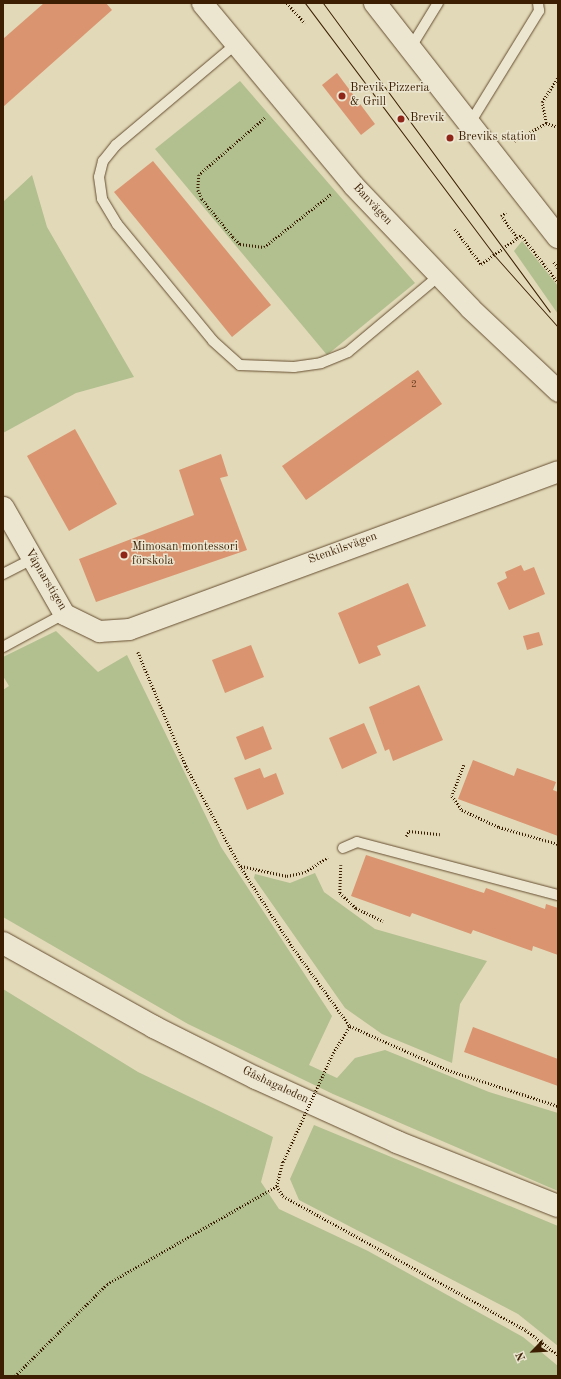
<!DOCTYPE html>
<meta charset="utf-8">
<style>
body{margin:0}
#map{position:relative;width:561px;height:1379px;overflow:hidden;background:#e2d9b8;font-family:"Old Standard TT",serif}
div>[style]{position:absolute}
.green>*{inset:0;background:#b2bf8f}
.building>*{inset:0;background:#da9470}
.path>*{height:2.5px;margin-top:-1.25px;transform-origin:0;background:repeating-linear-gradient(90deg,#3c1f03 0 1px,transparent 0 3px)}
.roads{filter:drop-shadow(0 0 1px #664e30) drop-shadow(0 0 1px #664e30)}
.service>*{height:10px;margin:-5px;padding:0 5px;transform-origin:5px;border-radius:5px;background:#ece6d1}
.minor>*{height:21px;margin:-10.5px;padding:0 10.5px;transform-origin:10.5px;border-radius:10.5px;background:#ece6d1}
.tertiary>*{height:22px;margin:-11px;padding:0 11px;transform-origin:11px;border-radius:11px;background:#ece6d1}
.secondary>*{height:22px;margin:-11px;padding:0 11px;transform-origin:11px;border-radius:11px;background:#ece6d1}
.tram>*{height:1px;margin:-0.5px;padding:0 0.5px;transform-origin:0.5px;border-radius:0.5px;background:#3c1f03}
.path-bridge>*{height:2.5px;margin-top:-1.25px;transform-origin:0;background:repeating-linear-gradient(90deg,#3c1f03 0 1px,transparent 0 3px)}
.dots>*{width:11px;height:11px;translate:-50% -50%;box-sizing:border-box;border:2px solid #ece6d1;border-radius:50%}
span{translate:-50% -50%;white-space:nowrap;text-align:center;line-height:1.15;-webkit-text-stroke:3px #ece6d1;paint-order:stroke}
.number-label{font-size:10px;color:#643c1e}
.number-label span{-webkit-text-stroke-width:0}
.poi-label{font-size:12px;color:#3c1f03}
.left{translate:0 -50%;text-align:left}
.street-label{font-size:12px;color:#3c1f03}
.frame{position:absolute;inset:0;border:4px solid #3c1f03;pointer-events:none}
.north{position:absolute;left:513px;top:1331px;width:40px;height:40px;-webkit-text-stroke:3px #ece6d1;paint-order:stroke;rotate:246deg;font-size:11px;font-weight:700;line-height:16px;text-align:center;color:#3c1f03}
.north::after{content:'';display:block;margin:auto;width:14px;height:18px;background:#3c1f03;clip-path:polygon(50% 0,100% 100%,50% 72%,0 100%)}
</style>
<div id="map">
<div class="green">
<div style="clip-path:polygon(240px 81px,415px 283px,327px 355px,155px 149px)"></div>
<div style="clip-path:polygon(32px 175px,47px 227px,134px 377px,76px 393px,3px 433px,3px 202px)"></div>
<div style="clip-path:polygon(522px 241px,558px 286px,558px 314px,514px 251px)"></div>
<div style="clip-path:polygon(56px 631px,98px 672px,127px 655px,221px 847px,332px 1016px,309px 1065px,337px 1078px,355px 1058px,385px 1050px,489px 1092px,558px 1113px,558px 1191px,333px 1094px,188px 1024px,3px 917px,3px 690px,9px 686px,3px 676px,3px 657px)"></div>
<div style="clip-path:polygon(315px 873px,324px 892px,375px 929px,487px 961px,460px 1004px,452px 1063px,382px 1034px,345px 1008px,254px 878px,255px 874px,290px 883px)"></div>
<div style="clip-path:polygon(3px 989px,138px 1072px,273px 1137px,261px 1182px,279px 1209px,368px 1251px,523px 1337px,558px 1366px,558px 1376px,3px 1376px)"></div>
<div style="clip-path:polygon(314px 1125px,558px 1226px,558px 1346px,518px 1314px,299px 1200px,290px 1179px)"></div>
</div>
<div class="building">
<div style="clip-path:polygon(44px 3px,106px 3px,112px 10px,3px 107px,3px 39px)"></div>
<div style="clip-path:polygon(337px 73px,375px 124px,361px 135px,322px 85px)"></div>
<div style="clip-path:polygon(153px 161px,271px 305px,232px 337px,114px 192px)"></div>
<div style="clip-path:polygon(418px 370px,442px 404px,306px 500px,282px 466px)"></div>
<div style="clip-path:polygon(75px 429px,117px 504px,69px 531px,27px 456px)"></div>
<div style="clip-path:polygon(221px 454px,228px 476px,220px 478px,247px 550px,96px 602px,79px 559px,194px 515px,179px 470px)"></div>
<div style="clip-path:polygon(521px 565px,524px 571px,534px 567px,545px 594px,509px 610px,497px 583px,507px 578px,505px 572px)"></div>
<div style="clip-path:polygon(408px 583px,426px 626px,377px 646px,381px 655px,359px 664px,338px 613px)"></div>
<div style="clip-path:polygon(539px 632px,543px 645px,527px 650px,523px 636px)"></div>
<div style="clip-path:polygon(251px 645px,264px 677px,225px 693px,212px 660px)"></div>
<div style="clip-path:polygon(419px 685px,443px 740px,393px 761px,389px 749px,385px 751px,369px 707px)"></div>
<div style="clip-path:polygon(364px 723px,377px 753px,342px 769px,329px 738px)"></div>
<div style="clip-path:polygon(263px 726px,272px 749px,245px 760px,236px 737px)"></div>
<div style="clip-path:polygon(473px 760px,514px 776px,517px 768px,556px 782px,553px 790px,558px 792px,558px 836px,458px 799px)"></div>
<div style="clip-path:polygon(260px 768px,264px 778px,276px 773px,284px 794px,247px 810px,234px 778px)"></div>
<div style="clip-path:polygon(366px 855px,484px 893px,486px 888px,545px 909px,546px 904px,558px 908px,558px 955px,533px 946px,532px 951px,473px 930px,471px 934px,412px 913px,410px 917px,351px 896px)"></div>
<div style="clip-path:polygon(473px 1027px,558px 1059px,558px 1086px,464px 1052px)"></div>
</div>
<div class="path">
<div style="left:287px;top:3px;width:27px;rotate:48deg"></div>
<div style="left:265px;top:118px;width:87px;rotate:139.2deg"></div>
<div style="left:199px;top:175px;width:15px;rotate:94deg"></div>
<div style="left:198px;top:190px;width:10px;rotate:66deg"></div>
<div style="left:202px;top:199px;width:49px;rotate:50.8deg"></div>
<div style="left:233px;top:237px;width:10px;rotate:45deg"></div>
<div style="left:240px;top:244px;width:24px;rotate:7deg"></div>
<div style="left:264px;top:247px;width:85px;rotate:-38.3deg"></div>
<div style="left:546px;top:123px;width:21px;rotate:-101deg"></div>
<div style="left:542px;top:102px;width:30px;rotate:-57deg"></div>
<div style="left:514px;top:141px;width:37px;rotate:-29deg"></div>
<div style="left:546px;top:123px;width:13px;rotate:18deg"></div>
<div style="left:455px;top:229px;width:44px;rotate:53.4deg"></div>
<div style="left:481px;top:264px;width:44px;rotate:-35.8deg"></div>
<div style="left:517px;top:238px;width:27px;rotate:-126deg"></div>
<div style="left:501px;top:216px;width:6px;rotate:-39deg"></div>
<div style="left:517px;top:238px;width:5px;rotate:-37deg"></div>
<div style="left:521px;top:235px;width:60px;rotate:51.8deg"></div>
<div style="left:554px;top:262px;width:7px;rotate:56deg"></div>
<div style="left:138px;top:652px;width:124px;rotate:67.2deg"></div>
<div style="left:186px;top:766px;width:114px;rotate:61.6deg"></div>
<div style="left:240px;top:866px;width:99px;rotate:57deg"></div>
<div style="left:294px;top:949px;width:95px;rotate:54deg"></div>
<div style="left:350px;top:1026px;width:107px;rotate:24.2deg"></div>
<div style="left:448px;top:1070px;width:116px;rotate:18.1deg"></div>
<div style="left:464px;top:765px;width:33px;rotate:111deg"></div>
<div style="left:452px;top:796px;width:17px;rotate:54deg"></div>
<div style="left:462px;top:810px;width:41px;rotate:24.7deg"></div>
<div style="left:499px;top:827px;width:61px;rotate:16.1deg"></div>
<div style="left:406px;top:836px;width:6px;rotate:-59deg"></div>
<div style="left:409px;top:831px;width:31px;rotate:6deg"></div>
<div style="left:341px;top:865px;width:28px;rotate:92deg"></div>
<div style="left:340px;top:893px;width:22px;rotate:43deg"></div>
<div style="left:356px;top:908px;width:30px;rotate:26deg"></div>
<div style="left:241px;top:866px;width:47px;rotate:12.3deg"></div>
<div style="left:287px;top:876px;width:18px;rotate:-13deg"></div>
<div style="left:305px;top:872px;width:27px;rotate:-33deg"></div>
<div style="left:333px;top:1053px;width:32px;rotate:-58deg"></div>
<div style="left:283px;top:1162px;width:25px;rotate:104deg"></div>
<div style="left:277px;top:1186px;width:12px;rotate:59deg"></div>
<div style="left:283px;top:1196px;width:277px;rotate:28.9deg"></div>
<div style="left:526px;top:1330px;width:41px;rotate:38deg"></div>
<div style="left:15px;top:1376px;width:130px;rotate:-45deg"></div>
<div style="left:107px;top:1284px;width:196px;rotate:-30deg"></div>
</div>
<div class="roads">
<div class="service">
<div style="left:236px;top:44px;width:157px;rotate:139.9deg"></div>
<div style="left:116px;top:145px;width:21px;rotate:129deg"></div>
<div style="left:103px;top:161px;width:16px;rotate:104deg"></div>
<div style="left:99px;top:177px;width:22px;rotate:82deg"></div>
<div style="left:102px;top:199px;width:29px;rotate:59deg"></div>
<div style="left:117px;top:224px;width:151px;rotate:50.6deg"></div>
<div style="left:213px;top:341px;width:36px;rotate:42deg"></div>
<div style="left:240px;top:365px;width:54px;rotate:2.1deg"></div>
<div style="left:294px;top:367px;width:27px;rotate:-8deg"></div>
<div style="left:321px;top:363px;width:29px;rotate:-22deg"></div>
<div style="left:348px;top:352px;width:119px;rotate:-39.9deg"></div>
<div style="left:411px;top:47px;width:52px;rotate:-58.5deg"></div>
<div style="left:470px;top:123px;width:132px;rotate:-58.4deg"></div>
<div style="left:539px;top:11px;width:8px;rotate:-97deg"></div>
<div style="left:3px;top:574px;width:34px;rotate:-27deg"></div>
<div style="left:3px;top:647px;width:69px;rotate:-28.4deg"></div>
<div style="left:343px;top:848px;width:15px;rotate:-23deg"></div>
<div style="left:357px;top:842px;width:208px;rotate:14.8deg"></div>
</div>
<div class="minor">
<div style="left:202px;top:3px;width:236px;rotate:50.3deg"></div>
<div style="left:353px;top:185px;width:170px;rotate:46.4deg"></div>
<div style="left:470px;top:308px;width:121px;rotate:43.3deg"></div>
<div style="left:3px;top:507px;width:123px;rotate:60.3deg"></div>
<div style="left:64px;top:614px;width:39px;rotate:26deg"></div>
<div style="left:99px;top:631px;width:30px;rotate:-4deg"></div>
<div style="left:129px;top:629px;width:457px;rotate:-20.2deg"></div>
</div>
<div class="tertiary">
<div style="left:375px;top:3px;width:297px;rotate:52deg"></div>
</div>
<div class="secondary">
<div style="left:3px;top:943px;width:173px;rotate:29.1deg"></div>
<div style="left:154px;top:1027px;width:114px;rotate:26.6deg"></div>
<div style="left:256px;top:1078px;width:155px;rotate:24.4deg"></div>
<div style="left:397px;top:1142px;width:173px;rotate:21.7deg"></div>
</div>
</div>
<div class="tram">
<div style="left:305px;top:3px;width:315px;rotate:53.1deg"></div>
<div style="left:494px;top:255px;width:96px;rotate:48.4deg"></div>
<div style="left:323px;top:3px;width:383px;rotate:53.7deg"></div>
</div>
<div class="path-bridge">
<div style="left:283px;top:1162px;width:120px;rotate:-65.4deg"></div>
</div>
<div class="dots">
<div style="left:342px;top:96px;background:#8f2418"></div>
<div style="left:401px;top:119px;background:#8f2418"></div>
<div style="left:450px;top:138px;background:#8f2418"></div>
<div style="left:124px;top:555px;background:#8f2418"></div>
</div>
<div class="number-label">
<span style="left:414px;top:385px">2</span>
</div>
<div class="poi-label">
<span class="left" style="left:350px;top:96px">Brevik Pizzeria<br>&amp; Grill</span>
<span class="left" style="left:410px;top:119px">Brevik</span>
<span class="left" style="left:458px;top:138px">Breviks station</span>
<span class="left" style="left:132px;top:555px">Mimosan montessori<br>förskola</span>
</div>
<div class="street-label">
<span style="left:372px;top:205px;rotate:47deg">Banvägen</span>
<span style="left:343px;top:549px;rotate:-20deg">Stenkilsvägen</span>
<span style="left:45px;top:580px;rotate:59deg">Väpnarstigen</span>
<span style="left:275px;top:1086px;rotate:25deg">Gåshagaleden</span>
</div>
<div class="frame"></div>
<div class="north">N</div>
</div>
